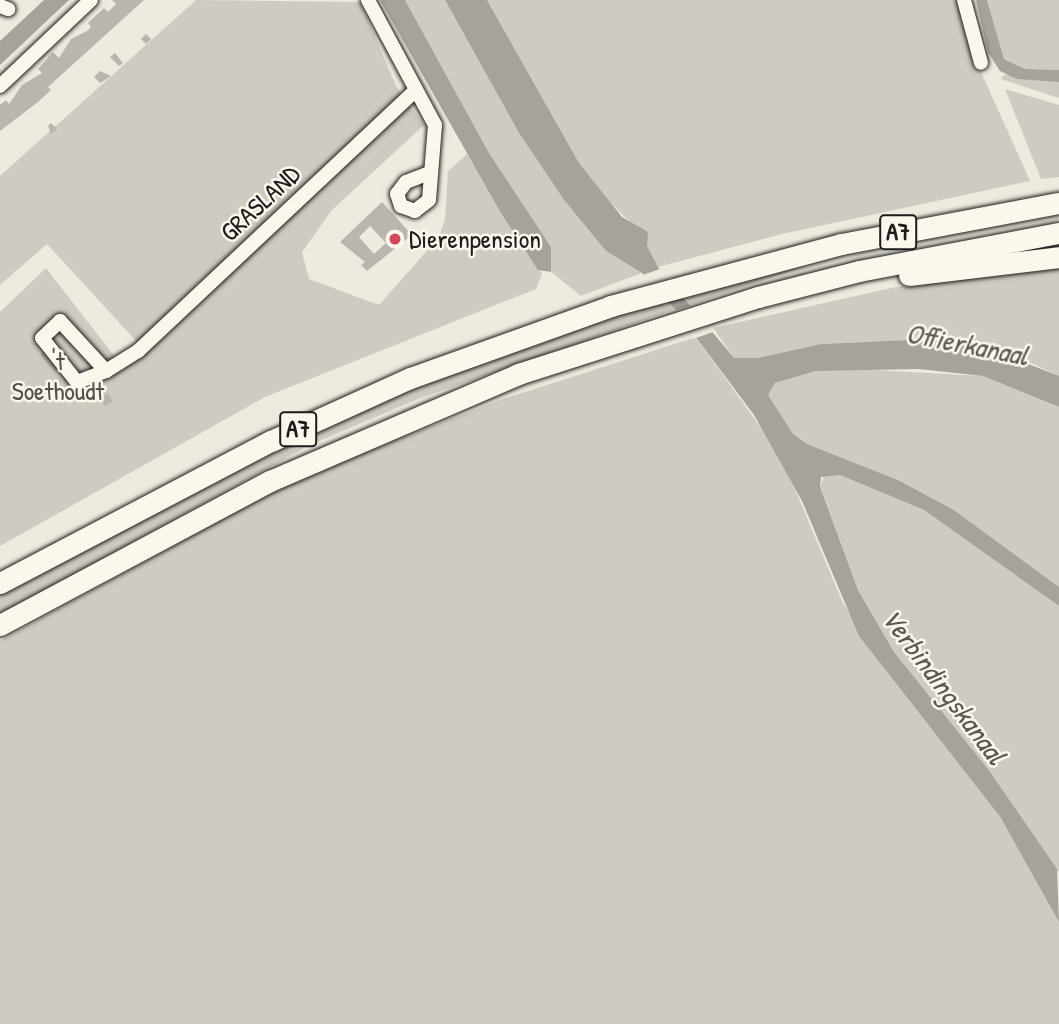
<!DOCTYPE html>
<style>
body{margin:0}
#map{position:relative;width:1059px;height:1024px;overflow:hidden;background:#eeeadf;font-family:"Patrick Hand",sans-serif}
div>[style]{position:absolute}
.green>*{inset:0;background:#ceccc2}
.water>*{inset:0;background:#a6a39d}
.pier>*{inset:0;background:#eeeadf}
.building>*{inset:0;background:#b9b6af}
.roads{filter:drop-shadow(0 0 2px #1c1c1c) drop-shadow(0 0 2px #1c1c1c)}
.minor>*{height:14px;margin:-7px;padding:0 7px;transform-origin:7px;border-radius:7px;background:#fbf7ec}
.highway>*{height:21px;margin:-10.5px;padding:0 10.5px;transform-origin:10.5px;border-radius:10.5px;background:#fbf7ec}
.dots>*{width:19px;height:19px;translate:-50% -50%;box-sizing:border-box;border:4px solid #fbf7ec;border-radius:50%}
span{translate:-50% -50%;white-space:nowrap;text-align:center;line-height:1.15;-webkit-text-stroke:5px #fbf7ec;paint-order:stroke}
.shield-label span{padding:2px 5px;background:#fbf7ec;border:2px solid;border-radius:5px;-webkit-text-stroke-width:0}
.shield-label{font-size:24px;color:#1c1c1c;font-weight:700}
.street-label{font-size:26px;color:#1c1c1c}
.poi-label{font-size:26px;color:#1c1c1c}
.left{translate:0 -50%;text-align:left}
.park-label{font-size:26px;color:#51514e}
.water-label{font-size:28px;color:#5a5956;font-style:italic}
</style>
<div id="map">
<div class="green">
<div style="clip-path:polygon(196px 0,360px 2px,397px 88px,424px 125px,332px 210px,302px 252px,309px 279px,379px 305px,439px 237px,445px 219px,448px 171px,467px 154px,542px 274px,536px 289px,265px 397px,0 546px,0 312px,46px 268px,115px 357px,138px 343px,47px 244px,0 285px,0 176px)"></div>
<div style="clip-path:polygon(405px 0,445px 0,519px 133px,564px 200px,606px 251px,642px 273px,581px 296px,551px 272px,551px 247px,489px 153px)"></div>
<div style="clip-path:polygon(487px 0,957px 0,972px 52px,1030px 181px,782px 234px,658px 267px,635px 227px,601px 193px,579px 163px)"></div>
<div style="clip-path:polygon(987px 0,1059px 0,1059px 70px,1025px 69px,1004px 59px)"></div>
<div style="clip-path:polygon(1005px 74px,1059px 82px,1059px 98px,1001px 79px)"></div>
<div style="clip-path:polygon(1005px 89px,1059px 105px,1059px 177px,1041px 179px)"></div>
<div style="clip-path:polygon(1059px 264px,1059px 376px,1020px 358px,930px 339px,821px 344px,757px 358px,734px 358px,713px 328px,891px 288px)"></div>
<div style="clip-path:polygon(792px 267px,803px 267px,690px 305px,678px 290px)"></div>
<div style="clip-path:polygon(669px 302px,675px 309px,418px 399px,310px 445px,0 615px,0 593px,308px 431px,415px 385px,605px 315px)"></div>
<div style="clip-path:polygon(696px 337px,781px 456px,842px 601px,887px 672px,1001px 818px,1026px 859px,1059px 922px,1059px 1024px,0 1024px,0 641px,298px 478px,503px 399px)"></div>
<div style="clip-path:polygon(856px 369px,983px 376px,1059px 407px,1059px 587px,954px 510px,898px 480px,807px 444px,793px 434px,767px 395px,775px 383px,816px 371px)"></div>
<div style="clip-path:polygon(825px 474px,840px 475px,924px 510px,1059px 606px,1059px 873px,988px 769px,894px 652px,858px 590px,820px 487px)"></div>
</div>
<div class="water">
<div style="clip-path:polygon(44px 0,69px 0,0 65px,0 41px)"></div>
<div style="clip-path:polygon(380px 0,405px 0,489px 153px,551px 247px,551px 272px,538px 270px,501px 213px)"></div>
<div style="clip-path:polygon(445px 0,487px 0,579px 163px,622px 217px,648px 232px,647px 246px,658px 267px,734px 358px,757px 358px,821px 344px,930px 339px,985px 347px,1059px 376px,1059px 407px,983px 376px,919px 369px,816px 371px,775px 383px,768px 395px,793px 434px,807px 444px,898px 480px,954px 510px,1059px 587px,1059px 606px,924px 510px,840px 475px,821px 477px,820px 487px,858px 590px,894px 652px,988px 769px,1057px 869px,1059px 922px,1001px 818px,859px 636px,802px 501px,754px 415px,675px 309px,642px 273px,606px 251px,564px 200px,519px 133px)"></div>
<div style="clip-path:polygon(976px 0,987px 0,1004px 59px,1025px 69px,1059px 70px,1059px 82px,1017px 79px,1000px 71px,988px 52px)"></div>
</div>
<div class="pier">
<div style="clip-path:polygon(660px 269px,684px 296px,664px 302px,640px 276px)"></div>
<div style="clip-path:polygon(692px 305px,716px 331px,693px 339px,672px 311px)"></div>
</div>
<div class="building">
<div style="clip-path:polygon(112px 0,144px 0,48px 87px,51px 90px,38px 102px,0 131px,0 105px,6px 100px,9px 104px,22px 85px,42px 73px,38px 69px,53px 52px,59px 58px,71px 39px,87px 31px,91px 27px,88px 23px,104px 8px,108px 12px,116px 4px)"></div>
<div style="clip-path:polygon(146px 34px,151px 39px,146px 44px,141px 39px)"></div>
<div style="clip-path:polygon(115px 53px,123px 63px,119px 66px,110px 57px)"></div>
<div style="clip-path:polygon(100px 71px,111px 76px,100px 83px,94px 77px)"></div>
<div style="clip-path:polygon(51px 123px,57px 129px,51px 134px,48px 126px)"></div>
<div style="clip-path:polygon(evenodd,382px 202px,412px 235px,367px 271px,361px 265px,365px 262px,340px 242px,382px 202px,370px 226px,386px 243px,374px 254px,359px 237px,370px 226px)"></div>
<div style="clip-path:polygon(44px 351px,60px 368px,55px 372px,40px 355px)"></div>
<div style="clip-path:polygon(109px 393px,113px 402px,105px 406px,100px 397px)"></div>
</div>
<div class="roads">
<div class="minor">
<div style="left:368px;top:0;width:142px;rotate:61.8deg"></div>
<div style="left:435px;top:125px;width:75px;rotate:94.6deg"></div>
<div style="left:429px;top:200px;width:18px;rotate:142deg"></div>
<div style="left:415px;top:211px;width:15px;rotate:-160deg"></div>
<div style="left:401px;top:206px;width:13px;rotate:-108deg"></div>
<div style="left:397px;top:194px;width:15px;rotate:-53deg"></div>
<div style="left:406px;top:182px;width:25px;rotate:-21deg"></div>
<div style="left:964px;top:0;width:65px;rotate:74.9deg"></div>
<div style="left:0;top:6px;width:9px;rotate:21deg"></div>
<div style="left:0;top:86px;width:125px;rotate:-43.4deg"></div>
<div style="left:106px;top:371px;width:31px;rotate:159deg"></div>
<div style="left:77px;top:382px;width:56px;rotate:-128.5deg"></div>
<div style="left:42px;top:338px;width:25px;rotate:-43deg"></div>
<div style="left:60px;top:321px;width:68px;rotate:47.4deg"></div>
<div style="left:106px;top:371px;width:38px;rotate:-32deg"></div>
<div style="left:138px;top:351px;width:381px;rotate:-43.2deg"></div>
</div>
<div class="highway">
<div style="left:909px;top:275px;width:151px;rotate:-6.8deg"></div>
<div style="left:0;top:583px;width:306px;rotate:-27.7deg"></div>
<div style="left:271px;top:441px;width:153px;rotate:-24.4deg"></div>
<div style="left:410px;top:378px;width:214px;rotate:-19.7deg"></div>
<div style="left:611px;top:306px;width:238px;rotate:-15.1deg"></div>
<div style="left:841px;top:244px;width:222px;rotate:-10.7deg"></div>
<div style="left:0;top:625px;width:306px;rotate:-28.1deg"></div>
<div style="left:270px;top:481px;width:270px;rotate:-23.3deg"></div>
<div style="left:518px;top:374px;width:252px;rotate:-17.8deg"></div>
<div style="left:758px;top:297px;width:104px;rotate:-14.4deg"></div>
<div style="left:859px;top:271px;width:204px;rotate:-10.8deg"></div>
</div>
</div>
<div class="dots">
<div style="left:395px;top:239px;background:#d1495b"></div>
</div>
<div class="shield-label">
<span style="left:898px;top:232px">A7</span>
<span style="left:298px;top:429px">A7</span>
</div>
<div class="street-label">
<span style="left:260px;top:203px;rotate:-43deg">GRASLAND</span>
</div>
<div class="poi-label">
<span class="left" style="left:409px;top:239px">Dierenpension</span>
</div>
<div class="park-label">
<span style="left:58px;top:376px">'t<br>Soethoudt</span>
</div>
<div class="water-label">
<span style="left:967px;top:344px;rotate:11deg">Offierkanaal</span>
<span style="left:944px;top:686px;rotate:53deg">Verbindingskanaal</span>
</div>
</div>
